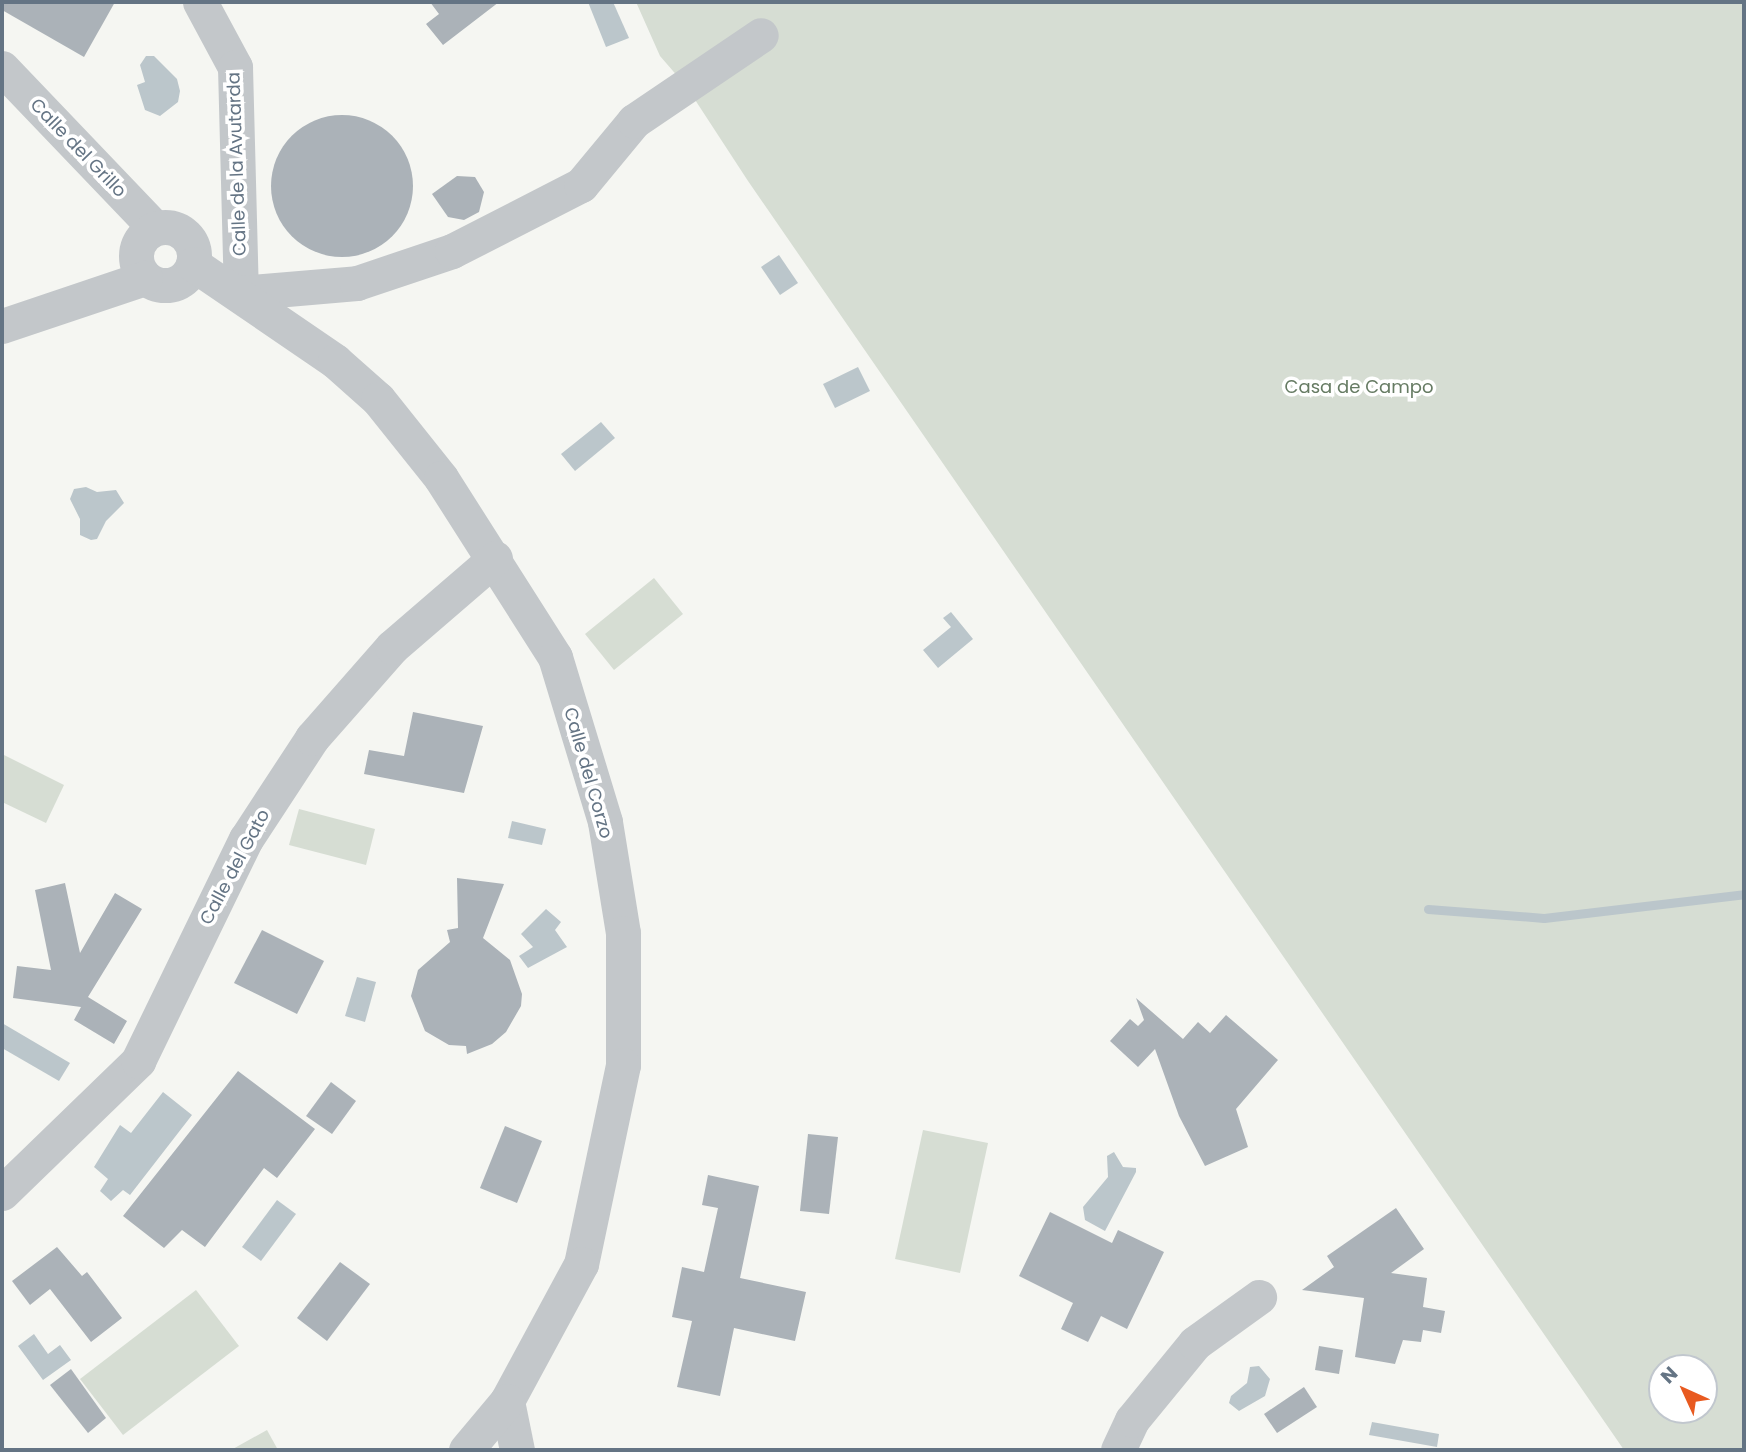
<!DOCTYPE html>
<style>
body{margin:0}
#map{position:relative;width:1746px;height:1452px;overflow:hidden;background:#f5f6f2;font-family:Poppins,sans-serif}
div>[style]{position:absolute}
.green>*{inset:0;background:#d6ddd3}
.water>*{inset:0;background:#bbc6cb}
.stream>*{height:9px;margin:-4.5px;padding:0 4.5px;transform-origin:4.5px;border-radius:4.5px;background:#bbc6cb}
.building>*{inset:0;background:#abb2b8}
.round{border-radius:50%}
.street>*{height:35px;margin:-17.5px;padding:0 17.5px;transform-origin:17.5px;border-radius:17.5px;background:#c3c7ca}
.street>.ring{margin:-17.5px;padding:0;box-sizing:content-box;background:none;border:35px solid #c3c7ca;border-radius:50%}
span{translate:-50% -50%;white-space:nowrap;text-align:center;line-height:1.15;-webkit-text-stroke:7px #fff;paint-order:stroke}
.street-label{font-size:18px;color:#647484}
.park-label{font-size:18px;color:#667b63}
.frame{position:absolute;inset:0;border:4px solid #647484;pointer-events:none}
.north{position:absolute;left:1648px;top:1354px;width:70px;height:70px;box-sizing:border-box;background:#fff;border:2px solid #c1c7ce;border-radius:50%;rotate:315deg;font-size:19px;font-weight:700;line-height:28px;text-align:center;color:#647484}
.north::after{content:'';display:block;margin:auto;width:24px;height:32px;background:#e85a20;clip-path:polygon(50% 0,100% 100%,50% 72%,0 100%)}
</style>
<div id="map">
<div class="green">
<div style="clip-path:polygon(evenodd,636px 2px,1744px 2px,1744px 1450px,1624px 1450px,748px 181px,686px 86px,660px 56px,636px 2px,1662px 1368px,1704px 1368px,1704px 1410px,1662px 1410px,1662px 1368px)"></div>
<div style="clip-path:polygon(654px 578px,683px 614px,614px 670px,585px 634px)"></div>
<div style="clip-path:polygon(2px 754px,64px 785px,46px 823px,2px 802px)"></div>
<div style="clip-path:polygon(299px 809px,375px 829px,366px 865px,289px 845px)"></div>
<div style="clip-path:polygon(923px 1130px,988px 1143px,960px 1273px,895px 1259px)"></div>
<div style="clip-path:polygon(196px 1290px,239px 1346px,123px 1435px,80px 1379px)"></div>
<div style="clip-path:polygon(267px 1430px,278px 1450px,231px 1450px)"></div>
</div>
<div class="water">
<div style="clip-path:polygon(588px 2px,613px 2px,629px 38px,606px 47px)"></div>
<div style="clip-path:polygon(146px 56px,154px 56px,177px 79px,180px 91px,178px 102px,160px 116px,145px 110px,137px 85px,145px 82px,140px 65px)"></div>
<div style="clip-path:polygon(779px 255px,798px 283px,780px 295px,761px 267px)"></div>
<div style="clip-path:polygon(858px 367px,870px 391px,835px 408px,823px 384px)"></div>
<div style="clip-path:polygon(601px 422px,615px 438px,575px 471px,561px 454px)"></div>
<div style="clip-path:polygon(86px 487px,97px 492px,116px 490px,124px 503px,106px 521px,97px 539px,91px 540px,80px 535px,80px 519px,70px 499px,74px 489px)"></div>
<div style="clip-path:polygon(951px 612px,973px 639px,938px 668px,923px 650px,951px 627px,943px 618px)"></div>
<div style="clip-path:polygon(512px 821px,546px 829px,542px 845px,508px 838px)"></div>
<div style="clip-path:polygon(546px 909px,561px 922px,555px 930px,567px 947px,528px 968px,519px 956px,533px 947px,521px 934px)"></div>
<div style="clip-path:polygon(357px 977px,376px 982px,365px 1022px,345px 1016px)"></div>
<div style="clip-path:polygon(2px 1023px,70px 1063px,59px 1081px,2px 1048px)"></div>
<div style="clip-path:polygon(163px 1092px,192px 1115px,130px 1195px,123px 1190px,111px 1201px,100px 1191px,108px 1179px,94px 1167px,120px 1125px,131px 1133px)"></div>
<div style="clip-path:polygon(1114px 1152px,1123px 1167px,1136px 1168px,1136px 1172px,1105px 1231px,1085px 1220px,1083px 1207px,1108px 1177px,1107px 1156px)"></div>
<div style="clip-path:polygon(277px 1200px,296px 1214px,261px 1261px,242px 1247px)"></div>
<div style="clip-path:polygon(34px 1334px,48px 1354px,60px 1345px,71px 1360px,43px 1380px,18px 1346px)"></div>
<div style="clip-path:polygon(1259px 1366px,1270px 1379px,1265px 1396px,1239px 1411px,1229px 1403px,1231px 1396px,1247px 1383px,1250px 1367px)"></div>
<div style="clip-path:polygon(1372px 1422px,1439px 1434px,1437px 1447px,1369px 1435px)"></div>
</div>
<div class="stream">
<div style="left:1428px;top:909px;width:116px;rotate:4.4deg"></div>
<div style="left:1544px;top:918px;width:201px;rotate:-6.8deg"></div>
</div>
<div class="building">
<div style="clip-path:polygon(2px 2px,115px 2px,84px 57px,2px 10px)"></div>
<div style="clip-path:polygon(430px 2px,499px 2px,443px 45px,426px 24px,439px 14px)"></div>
<div class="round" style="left:271px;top:115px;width:142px;height:142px"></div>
<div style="clip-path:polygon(457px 176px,475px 177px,484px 192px,479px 212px,464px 220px,448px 217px,432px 194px)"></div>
<div style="clip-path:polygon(413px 712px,483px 726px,464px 793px,364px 774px,369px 750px,404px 756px)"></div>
<div style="clip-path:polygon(457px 878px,504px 884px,483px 938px,510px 960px,522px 994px,521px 1006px,506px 1032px,492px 1044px,467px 1054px,466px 1046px,449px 1045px,425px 1031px,411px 996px,418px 970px,450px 942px,447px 930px,458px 928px)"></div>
<div style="clip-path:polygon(65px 883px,80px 953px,115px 893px,142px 909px,88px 997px,127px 1021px,114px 1044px,74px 1020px,81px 1007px,13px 998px,17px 966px,51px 970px,35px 890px)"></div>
<div style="clip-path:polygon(262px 930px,324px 961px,297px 1014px,234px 983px)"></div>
<div style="clip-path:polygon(1136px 998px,1183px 1039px,1198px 1022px,1210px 1033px,1226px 1015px,1278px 1060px,1236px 1109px,1248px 1147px,1205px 1166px,1179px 1116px,1155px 1049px,1138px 1067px,1110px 1041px,1130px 1019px,1138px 1026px,1144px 1020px)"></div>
<div style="clip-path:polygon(238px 1071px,315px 1129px,277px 1178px,264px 1168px,205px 1247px,182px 1230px,164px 1248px,123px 1216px)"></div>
<div style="clip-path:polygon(331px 1082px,356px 1101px,332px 1134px,306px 1116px)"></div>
<div style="clip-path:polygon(505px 1126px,542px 1141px,517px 1203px,480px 1188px)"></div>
<div style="clip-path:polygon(808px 1134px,838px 1137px,829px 1214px,800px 1211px)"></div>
<div style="clip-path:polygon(708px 1175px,759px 1186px,740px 1278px,806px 1292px,795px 1341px,734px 1328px,720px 1396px,677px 1387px,692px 1321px,672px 1317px,682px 1267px,704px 1272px,718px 1208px,702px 1205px)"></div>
<div style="clip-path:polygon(1396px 1208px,1424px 1249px,1391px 1273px,1427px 1278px,1423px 1307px,1445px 1311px,1441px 1333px,1423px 1330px,1421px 1342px,1403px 1340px,1395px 1364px,1355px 1357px,1364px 1298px,1302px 1290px,1334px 1267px,1327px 1256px)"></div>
<div style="clip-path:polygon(1050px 1212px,1112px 1243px,1118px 1230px,1164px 1252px,1127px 1329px,1101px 1316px,1088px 1342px,1061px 1329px,1073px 1303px,1019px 1276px)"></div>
<div style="clip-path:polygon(57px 1247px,82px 1276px,87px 1272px,122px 1318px,91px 1342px,50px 1289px,30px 1305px,12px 1281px)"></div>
<div style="clip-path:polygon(340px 1262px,370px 1284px,327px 1341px,297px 1318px)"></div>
<div style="clip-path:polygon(1319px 1346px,1343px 1350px,1339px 1374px,1315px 1370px)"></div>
<div style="clip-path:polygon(71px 1369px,106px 1418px,88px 1433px,50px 1385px)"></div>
<div style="clip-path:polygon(1304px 1387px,1317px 1407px,1277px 1433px,1264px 1414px)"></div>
</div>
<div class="street">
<div style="left:200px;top:2px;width:74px;rotate:61.7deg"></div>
<div style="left:235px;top:67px;width:226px;rotate:88.5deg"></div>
<div style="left:241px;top:293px;width:116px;rotate:-4.9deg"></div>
<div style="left:357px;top:283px;width:100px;rotate:-18.6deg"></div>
<div style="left:452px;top:251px;width:145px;rotate:-27.1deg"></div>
<div style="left:581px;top:185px;width:83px;rotate:-50.4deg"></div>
<div style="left:634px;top:121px;width:153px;rotate:-34.1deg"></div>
<div style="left:2px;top:68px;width:221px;rotate:46.3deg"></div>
<div class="ring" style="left:136px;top:227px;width:23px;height:23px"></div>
<div style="left:193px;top:264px;width:172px;rotate:34.3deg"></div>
<div style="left:335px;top:361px;width:57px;rotate:41.5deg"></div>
<div style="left:378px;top:399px;width:101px;rotate:51.4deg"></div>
<div style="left:441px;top:478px;width:212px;rotate:57.5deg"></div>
<div style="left:555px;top:657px;width:172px;rotate:73.1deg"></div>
<div style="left:605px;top:822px;width:112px;rotate:80.8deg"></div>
<div style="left:623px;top:933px;width:132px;rotate:90deg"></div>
<div style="left:623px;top:1065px;width:203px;rotate:101.9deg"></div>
<div style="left:581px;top:1264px;width:156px;rotate:118.4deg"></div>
<div style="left:507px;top:1401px;width:50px;rotate:78.5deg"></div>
<div style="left:2px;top:326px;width:151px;rotate:-18.6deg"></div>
<div style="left:2px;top:1193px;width:190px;rotate:-44.1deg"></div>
<div style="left:138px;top:1061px;width:247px;rotate:-64.1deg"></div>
<div style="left:246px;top:839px;width:121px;rotate:-56.8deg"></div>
<div style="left:312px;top:738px;width:121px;rotate:-48.7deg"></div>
<div style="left:392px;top:647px;width:136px;rotate:-40.8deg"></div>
<div style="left:466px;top:1450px;width:64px;rotate:-50.1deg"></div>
<div style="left:1118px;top:1450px;width:33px;rotate:-65deg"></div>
<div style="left:1132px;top:1420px;width:99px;rotate:-50.7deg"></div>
<div style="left:1195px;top:1343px;width:79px;rotate:-35.7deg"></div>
</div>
<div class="street-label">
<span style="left:78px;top:148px;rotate:46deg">Calle del Grillo</span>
<span style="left:237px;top:164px;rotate:-92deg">Calle de la Avutarda</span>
<span style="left:588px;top:773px;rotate:74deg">Calle del Corzo</span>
<span style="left:235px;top:867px;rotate:-62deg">Calle del Gato</span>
</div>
<div class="park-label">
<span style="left:1359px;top:387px">Casa de Campo</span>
</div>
<div class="frame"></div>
<div class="north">N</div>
</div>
